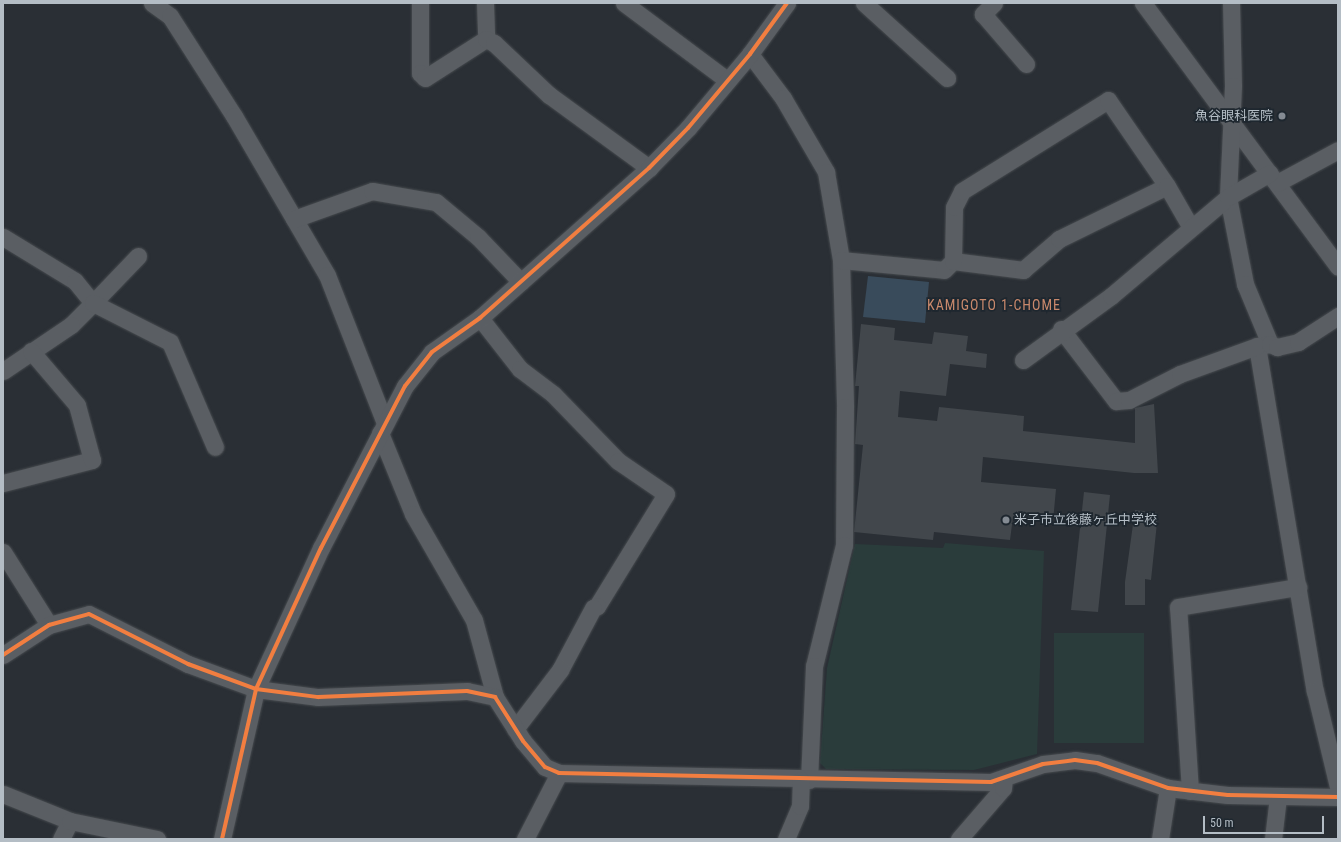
<!DOCTYPE html>
<meta charset="utf-8">
<style>
body{margin:0}
#map{position:relative;width:1341px;height:842px;overflow:hidden;background:#2a2f35;font-family:"Roboto Condensed","Noto Sans JP",sans-serif}
div>[style]{position:absolute}
.green>*{inset:0;background:#2a3c3b}
.water>*{inset:0;background:#394b5b}
.building>*{inset:0;background:#42474c}
.roads{filter:drop-shadow(0 0 1px #464a4e) drop-shadow(0 0 1px #464a4e)}
.minor>*{height:17px;margin:-8.5px;padding:0 8.5px;transform-origin:8.5px;border-radius:8.5px;background:#5a5e63}
.cycleway>*{height:4px;margin:-2px;padding:0 2px;transform-origin:2px;border-radius:2px;background:#f27e40}
.dots>*{width:11px;height:11px;translate:-50% -50%;box-sizing:border-box;border:2px solid #1e272f;border-radius:50%}
span{translate:-50% -50%;white-space:nowrap;text-align:center;line-height:1.15;-webkit-text-stroke:3.5px #1e272f;paint-order:stroke}
.poi-label{font-size:13px;color:#b4bdc5}
.right{translate:-100% -50%;text-align:right}
.left{translate:0 -50%;text-align:left}
.neighbourhood-label{font-size:14px;color:#c9896c;letter-spacing:1px}
.frame{position:absolute;inset:0;border:4px solid #b4bdc5;pointer-events:none}
.scale{position:absolute;left:1203px;top:816px;width:121px;height:18px;box-sizing:border-box;border:2px solid #b4bdc5;border-top:0;padding-left:5px;font-size:12px;line-height:14px;white-space:nowrap;color:#b4bdc5;-webkit-text-stroke:3px #1e272f;paint-order:stroke}
</style>
<div id="map">
<div class="green">
<div style="clip-path:polygon(945px 543px,1044px 551px,1037px 754px,974px 770px,826px 769px,820px 763px,827px 668px,855px 544px,943px 548px)"></div>
<div style="clip-path:polygon(1054px 633px,1144px 633px,1144px 743px,1054px 743px)"></div>
</div>
<div class="water">
<div style="clip-path:polygon(868px 276px,929px 282px,925px 323px,863px 317px)"></div>
</div>
<div class="building">
<div style="clip-path:polygon(861px 324px,895px 328px,894px 340px,932px 344px,934px 332px,968px 336px,966px 351px,987px 354px,986px 368px,950px 364px,946px 396px,900px 391px,898px 417px,937px 421px,939px 407px,1024px 416px,1023px 431px,1135px 443px,1135px 408px,1154px 404px,1158px 473px,1134px 473px,983px 457px,981px 482px,1056px 489px,1053px 521px,1013px 517px,1010px 540px,934px 532px,933px 540px,854px 532px,863px 445px,855px 444px,859px 386px,855px 386px)"></div>
<div style="clip-path:polygon(1084px 492px,1110px 495px,1098px 612px,1071px 610px)"></div>
<div style="clip-path:polygon(1135px 510px,1158px 513px,1151px 580px,1145px 579px,1145px 605px,1125px 605px,1125px 582px)"></div>
</div>
<div class="roads">
<div class="minor">
<div style="left:152px;top:3px;width:22px;rotate:36deg"></div>
<div style="left:170px;top:16px;width:119px;rotate:57.4deg"></div>
<div style="left:234px;top:116px;width:184px;rotate:59.7deg"></div>
<div style="left:327px;top:275px;width:159px;rotate:68.6deg"></div>
<div style="left:420px;top:3px;width:70px;rotate:90deg"></div>
<div style="left:420px;top:73px;width:7px;rotate:45deg"></div>
<div style="left:425px;top:78px;width:72px;rotate:-32.6deg"></div>
<div style="left:485px;top:3px;width:36px;rotate:88deg"></div>
<div style="left:486px;top:39px;width:9px;rotate:27deg"></div>
<div style="left:494px;top:43px;width:76px;rotate:43.4deg"></div>
<div style="left:549px;top:95px;width:124px;rotate:36.1deg"></div>
<div style="left:624px;top:3px;width:129px;rotate:36.8deg"></div>
<div style="left:864px;top:3px;width:112px;rotate:42.1deg"></div>
<div style="left:994px;top:3px;width:16px;rotate:135deg"></div>
<div style="left:983px;top:14px;width:66px;rotate:49.3deg"></div>
<div style="left:1143px;top:3px;width:328px;rotate:53.5deg"></div>
<div style="left:1231px;top:3px;width:83px;rotate:88.6deg"></div>
<div style="left:1233px;top:86px;width:111px;rotate:92.6deg"></div>
<div style="left:1228px;top:197px;width:89px;rotate:78.9deg"></div>
<div style="left:1245px;top:284px;width:65px;rotate:67.4deg"></div>
<div style="left:1270px;top:344px;width:13px;rotate:171deg"></div>
<div style="left:1257px;top:346px;width:350px;rotate:80.5deg"></div>
<div style="left:1315px;top:691px;width:99px;rotate:76.5deg"></div>
<div style="left:750px;top:54px;width:55px;rotate:53.1deg"></div>
<div style="left:783px;top:98px;width:86px;rotate:59.8deg"></div>
<div style="left:826px;top:172px;width:89px;rotate:80.3deg"></div>
<div style="left:841px;top:260px;width:147px;rotate:88.4deg"></div>
<div style="left:845px;top:407px;width:138px;rotate:90.4deg"></div>
<div style="left:844px;top:545px;width:125px;rotate:103.9deg"></div>
<div style="left:814px;top:666px;width:114px;rotate:92.5deg"></div>
<div style="left:1277px;top:183px;width:69px;rotate:-28.4deg"></div>
<div style="left:294px;top:219px;width:83px;rotate:-19.7deg"></div>
<div style="left:372px;top:191px;width:65px;rotate:9.8deg"></div>
<div style="left:436px;top:202px;width:55px;rotate:39.8deg"></div>
<div style="left:478px;top:237px;width:62px;rotate:46.3deg"></div>
<div style="left:3px;top:237px;width:84px;rotate:31.4deg"></div>
<div style="left:75px;top:281px;width:28px;rotate:51deg"></div>
<div style="left:93px;top:303px;width:31px;rotate:135deg"></div>
<div style="left:71px;top:325px;width:82px;rotate:145.9deg"></div>
<div style="left:138px;top:256px;width:65px;rotate:133.8deg"></div>
<div style="left:93px;top:303px;width:86px;rotate:26.9deg"></div>
<div style="left:170px;top:342px;width:114px;rotate:66.8deg"></div>
<div style="left:841px;top:260px;width:103px;rotate:5.5deg"></div>
<div style="left:944px;top:270px;width:13px;rotate:-45deg"></div>
<div style="left:953px;top:261px;width:71px;rotate:7.3deg"></div>
<div style="left:1023px;top:270px;width:48px;rotate:-40.7deg"></div>
<div style="left:1059px;top:239px;width:120px;rotate:-26.1deg"></div>
<div style="left:953px;top:261px;width:54px;rotate:-88.9deg"></div>
<div style="left:954px;top:207px;width:18px;rotate:-63deg"></div>
<div style="left:962px;top:191px;width:172px;rotate:-31.9deg"></div>
<div style="left:1108px;top:100px;width:104px;rotate:55.5deg"></div>
<div style="left:1167px;top:186px;width:46px;rotate:60.1deg"></div>
<div style="left:480px;top:318px;width:65px;rotate:51.9deg"></div>
<div style="left:520px;top:369px;width:41px;rotate:37.1deg"></div>
<div style="left:553px;top:394px;width:93px;rotate:45.9deg"></div>
<div style="left:618px;top:461px;width:58px;rotate:34.5deg"></div>
<div style="left:666px;top:494px;width:132px;rotate:121.6deg"></div>
<div style="left:597px;top:606px;width:4px;rotate:153deg"></div>
<div style="left:593px;top:608px;width:70px;rotate:118deg"></div>
<div style="left:560px;top:670px;width:74px;rotate:127.3deg"></div>
<div style="left:1061px;top:329px;width:91px;rotate:52.6deg"></div>
<div style="left:1116px;top:401px;width:13px;rotate:-4deg"></div>
<div style="left:1129px;top:400px;width:57px;rotate:-27deg"></div>
<div style="left:1180px;top:374px;width:82px;rotate:-20deg"></div>
<div style="left:1270px;top:344px;width:8px;rotate:23deg"></div>
<div style="left:1277px;top:347px;width:22px;rotate:-13deg"></div>
<div style="left:1298px;top:342px;width:48px;rotate:-33deg"></div>
<div style="left:1023px;top:360px;width:109px;rotate:-36deg"></div>
<div style="left:1111px;top:296px;width:153px;rotate:-40.2deg"></div>
<div style="left:1228px;top:197px;width:48px;rotate:-29.7deg"></div>
<div style="left:380px;top:433px;width:87px;rotate:67.8deg"></div>
<div style="left:413px;top:514px;width:122px;rotate:60.1deg"></div>
<div style="left:474px;top:620px;width:80px;rotate:74.7deg"></div>
<div style="left:3px;top:483px;width:92px;rotate:-14.5deg"></div>
<div style="left:92px;top:460px;width:57px;rotate:-105.3deg"></div>
<div style="left:77px;top:405px;width:71px;rotate:-130.4deg"></div>
<div style="left:3px;top:552px;width:86px;rotate:57.8deg"></div>
<div style="left:3px;top:655px;width:55px;rotate:-33.1deg"></div>
<div style="left:49px;top:625px;width:41px;rotate:-15.4deg"></div>
<div style="left:89px;top:614px;width:111px;rotate:26.8deg"></div>
<div style="left:188px;top:664px;width:72px;rotate:20.2deg"></div>
<div style="left:256px;top:689px;width:63px;rotate:7.4deg"></div>
<div style="left:318px;top:697px;width:149px;rotate:-2.3deg"></div>
<div style="left:467px;top:691px;width:29px;rotate:12deg"></div>
<div style="left:495px;top:697px;width:52px;rotate:57.5deg"></div>
<div style="left:523px;top:741px;width:34px;rotate:50deg"></div>
<div style="left:545px;top:767px;width:15px;rotate:23deg"></div>
<div style="left:559px;top:773px;width:432px;rotate:1.2deg"></div>
<div style="left:991px;top:782px;width:55px;rotate:-19.1deg"></div>
<div style="left:1043px;top:764px;width:32px;rotate:-7deg"></div>
<div style="left:1075px;top:760px;width:22px;rotate:8deg"></div>
<div style="left:1097px;top:763px;width:75px;rotate:19.4deg"></div>
<div style="left:1168px;top:788px;width:60px;rotate:6.7deg"></div>
<div style="left:1228px;top:795px;width:110px;rotate:1deg"></div>
<div style="left:1190px;top:791px;width:184px;rotate:-93.7deg"></div>
<div style="left:1178px;top:607px;width:122px;rotate:-9.5deg"></div>
<div style="left:3px;top:794px;width:72px;rotate:21.9deg"></div>
<div style="left:61px;top:839px;width:20px;rotate:-63deg"></div>
<div style="left:70px;top:821px;width:89px;rotate:11.7deg"></div>
<div style="left:222px;top:839px;width:154px;rotate:-77.2deg"></div>
<div style="left:256px;top:689px;width:155px;rotate:-65.3deg"></div>
<div style="left:321px;top:548px;width:182px;rotate:-62.6deg"></div>
<div style="left:405px;top:386px;width:43px;rotate:-51.5deg"></div>
<div style="left:432px;top:352px;width:59px;rotate:-35.3deg"></div>
<div style="left:480px;top:318px;width:226px;rotate:-41.6deg"></div>
<div style="left:649px;top:168px;width:56px;rotate:-45.7deg"></div>
<div style="left:688px;top:128px;width:97px;rotate:-50deg"></div>
<div style="left:750px;top:54px;width:63px;rotate:-54deg"></div>
<div style="left:525px;top:839px;width:74px;rotate:-62.7deg"></div>
<div style="left:786px;top:839px;width:36px;rotate:-67deg"></div>
<div style="left:800px;top:806px;width:26px;rotate:-88deg"></div>
<div style="left:959px;top:839px;width:67px;rotate:-49.2deg"></div>
<div style="left:1003px;top:788px;width:9px;rotate:-84deg"></div>
<div style="left:1160px;top:839px;width:52px;rotate:-81.1deg"></div>
<div style="left:1273px;top:839px;width:42px;rotate:-83.2deg"></div>
</div>
</div>
<div class="cycleway">
<div style="left:3px;top:655px;width:55px;rotate:-33.1deg"></div>
<div style="left:49px;top:625px;width:41px;rotate:-15.4deg"></div>
<div style="left:89px;top:614px;width:111px;rotate:26.8deg"></div>
<div style="left:188px;top:664px;width:72px;rotate:20.2deg"></div>
<div style="left:256px;top:689px;width:63px;rotate:7.4deg"></div>
<div style="left:318px;top:697px;width:149px;rotate:-2.3deg"></div>
<div style="left:467px;top:691px;width:29px;rotate:12deg"></div>
<div style="left:495px;top:697px;width:52px;rotate:57.5deg"></div>
<div style="left:523px;top:741px;width:34px;rotate:50deg"></div>
<div style="left:545px;top:767px;width:15px;rotate:23deg"></div>
<div style="left:559px;top:773px;width:432px;rotate:1.2deg"></div>
<div style="left:991px;top:782px;width:55px;rotate:-19.1deg"></div>
<div style="left:1043px;top:764px;width:32px;rotate:-7deg"></div>
<div style="left:1075px;top:760px;width:22px;rotate:8deg"></div>
<div style="left:1097px;top:763px;width:75px;rotate:19.4deg"></div>
<div style="left:1168px;top:788px;width:60px;rotate:6.7deg"></div>
<div style="left:1228px;top:795px;width:110px;rotate:1deg"></div>
<div style="left:222px;top:839px;width:154px;rotate:-77.2deg"></div>
<div style="left:256px;top:689px;width:155px;rotate:-65.3deg"></div>
<div style="left:321px;top:548px;width:182px;rotate:-62.6deg"></div>
<div style="left:405px;top:386px;width:43px;rotate:-51.5deg"></div>
<div style="left:432px;top:352px;width:59px;rotate:-35.3deg"></div>
<div style="left:480px;top:318px;width:226px;rotate:-41.6deg"></div>
<div style="left:649px;top:168px;width:56px;rotate:-45.7deg"></div>
<div style="left:688px;top:128px;width:97px;rotate:-50deg"></div>
<div style="left:750px;top:54px;width:63px;rotate:-54deg"></div>
</div>
<div class="dots">
<div style="left:1282px;top:116px;background:#848b93"></div>
<div style="left:1006px;top:520px;background:#848b93"></div>
</div>
<div class="poi-label">
<span class="right" style="left:1273px;top:116px">魚谷眼科医院</span>
<span class="left" style="left:1014px;top:520px">米子市立後藤ヶ丘中学校</span>
</div>
<div class="neighbourhood-label">
<span style="left:994px;top:305px">KAMIGOTO 1-CHOME</span>
</div>
<div class="frame"></div>
<div class="scale">50 m</div>
</div>
